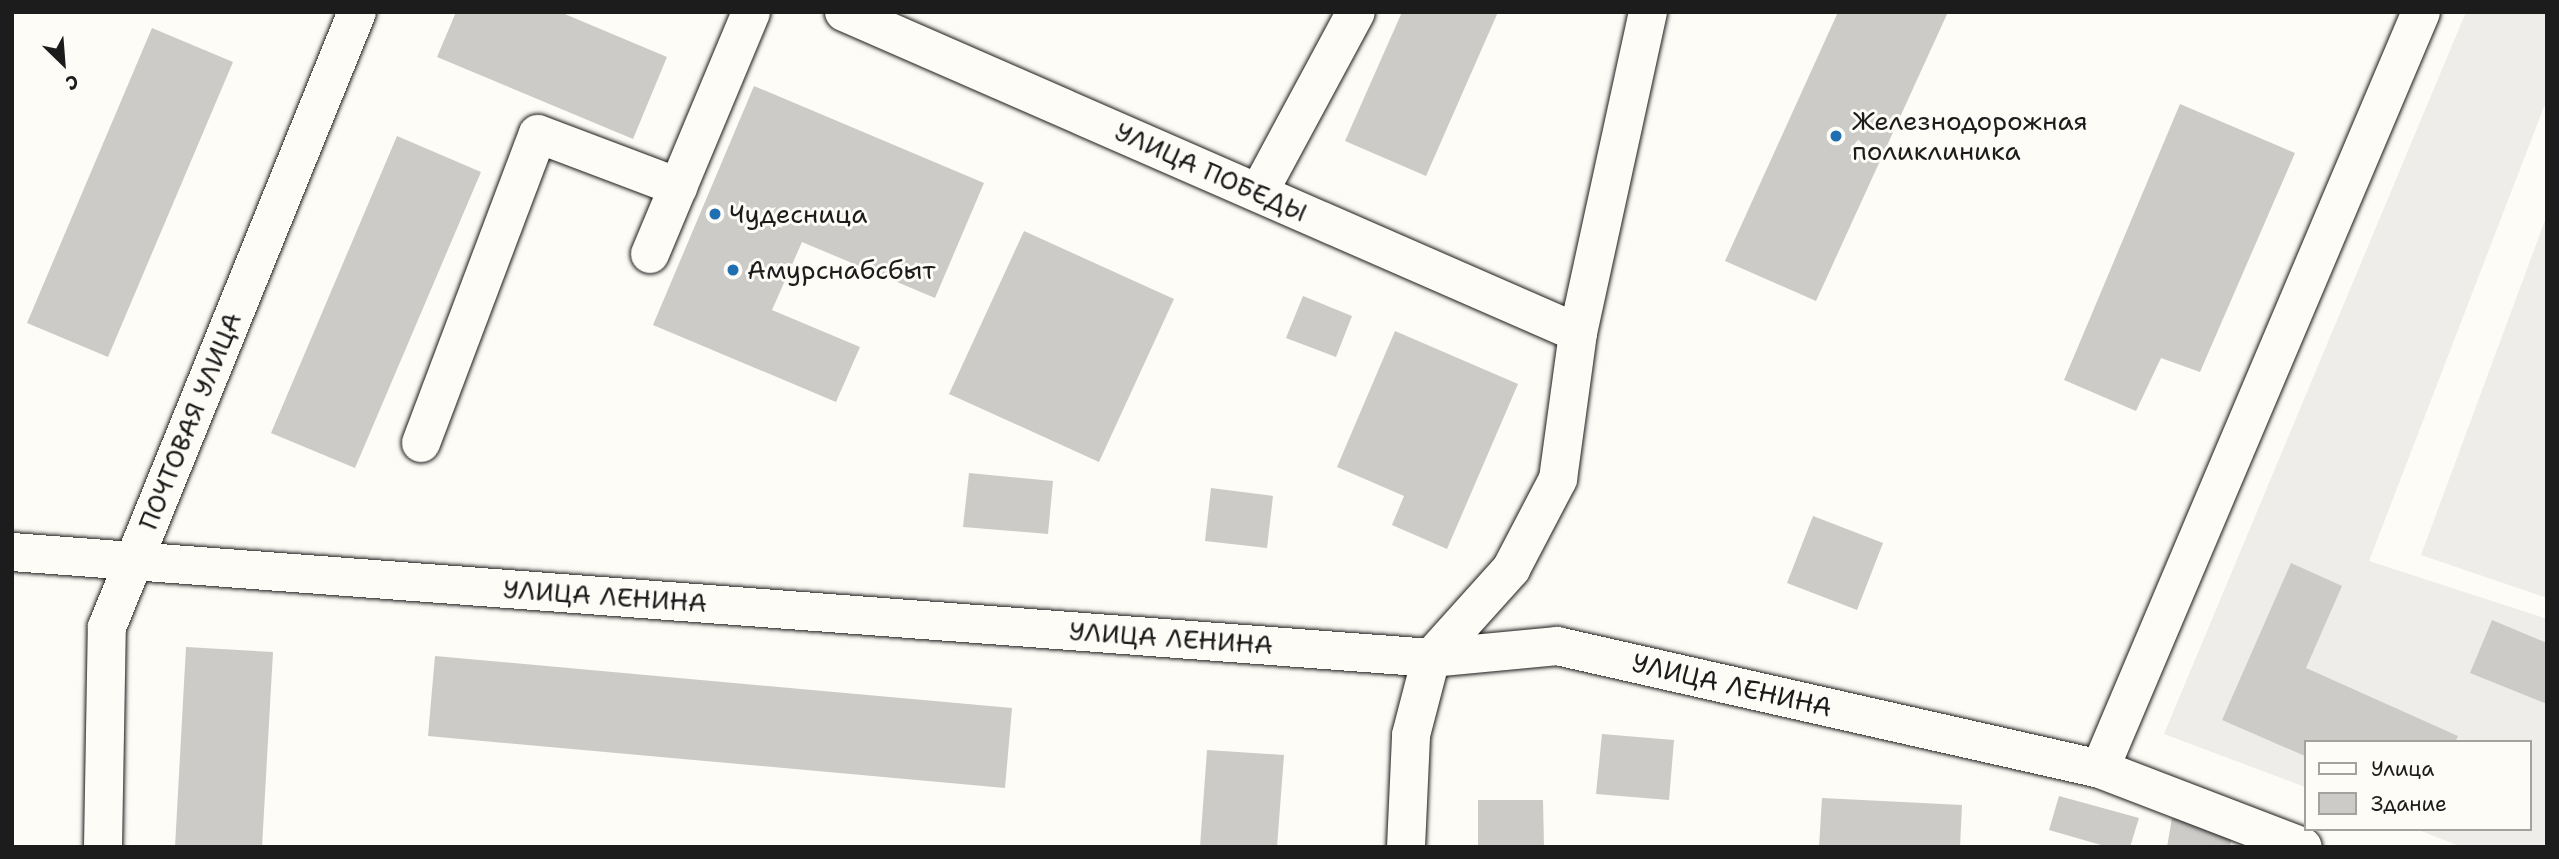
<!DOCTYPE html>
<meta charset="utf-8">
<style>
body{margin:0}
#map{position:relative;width:2559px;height:859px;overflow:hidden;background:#fdfcf7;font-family:"Shantell Sans",sans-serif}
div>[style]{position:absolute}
.built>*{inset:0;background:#eeede9}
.building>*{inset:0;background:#cccbc8}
.roads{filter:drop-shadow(0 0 2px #1c1c1c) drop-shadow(0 0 2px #1c1c1c)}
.minor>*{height:38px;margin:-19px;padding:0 19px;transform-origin:19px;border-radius:19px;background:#fdfcf7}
.dots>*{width:19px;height:19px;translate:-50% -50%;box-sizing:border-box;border:4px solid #fdfcf7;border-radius:50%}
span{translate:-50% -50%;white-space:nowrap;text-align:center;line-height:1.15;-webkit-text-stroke:6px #fdfcf7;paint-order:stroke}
.poi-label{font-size:26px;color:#1c1c1c}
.left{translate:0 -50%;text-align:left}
.street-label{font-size:26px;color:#1c1c1c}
.frame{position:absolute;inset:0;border:14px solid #1c1c1c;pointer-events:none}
.legend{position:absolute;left:2304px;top:740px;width:228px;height:91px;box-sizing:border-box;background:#fdfcf7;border:2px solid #a3a29f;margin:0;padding:9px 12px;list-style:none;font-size:21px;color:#1c1c1c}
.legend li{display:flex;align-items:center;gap:14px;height:35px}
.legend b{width:35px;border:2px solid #a3a29f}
.north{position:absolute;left:28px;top:28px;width:70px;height:70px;-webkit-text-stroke:5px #fdfcf7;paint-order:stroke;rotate:155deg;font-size:19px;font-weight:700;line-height:28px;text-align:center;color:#1c1c1c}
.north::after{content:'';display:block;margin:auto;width:24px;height:32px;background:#1c1c1c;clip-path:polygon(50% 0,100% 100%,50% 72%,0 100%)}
</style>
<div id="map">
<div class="built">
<div style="clip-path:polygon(2466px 12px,2547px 12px,2547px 99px,2369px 561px,2547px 619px,2547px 847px,2462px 847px,2416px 829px,2529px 829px,2529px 742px,2305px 742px,2305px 787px,2164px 734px)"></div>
<div style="clip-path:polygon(2547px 215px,2547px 598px,2421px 555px)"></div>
</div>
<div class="building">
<div style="clip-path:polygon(456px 12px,560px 12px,667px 57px,633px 139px,437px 57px)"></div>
<div style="clip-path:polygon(1402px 12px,1498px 12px,1426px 176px,1345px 141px)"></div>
<div style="clip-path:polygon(1838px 12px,1948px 12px,1816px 301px,1725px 261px)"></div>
<div style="clip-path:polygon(152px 28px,233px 62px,108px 357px,27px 323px)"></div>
<div style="clip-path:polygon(754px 86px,984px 183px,935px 298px,802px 242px,772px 310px,860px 347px,836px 402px,653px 325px)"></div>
<div style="clip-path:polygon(2180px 104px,2295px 153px,2200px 372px,2161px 358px,2136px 411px,2064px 380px)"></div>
<div style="clip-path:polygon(397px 136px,481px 172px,355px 468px,271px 433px)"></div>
<div style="clip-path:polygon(1024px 231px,1174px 299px,1099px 462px,949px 394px)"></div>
<div style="clip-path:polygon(1303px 296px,1352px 316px,1336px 357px,1286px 338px)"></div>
<div style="clip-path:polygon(1395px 331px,1518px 384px,1447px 549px,1392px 525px,1404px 496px,1337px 467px)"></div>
<div style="clip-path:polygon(969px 473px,1053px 481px,1048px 534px,963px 527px)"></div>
<div style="clip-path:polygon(1211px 488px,1273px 496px,1267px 548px,1205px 541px)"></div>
<div style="clip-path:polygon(1813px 516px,1883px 543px,1857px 610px,1787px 583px)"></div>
<div style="clip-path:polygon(2291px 563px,2342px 586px,2306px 668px,2458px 736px,2455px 742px,2305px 742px,2305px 756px,2222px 720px)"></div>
<div style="clip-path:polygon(2492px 620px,2547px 643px,2547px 704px,2470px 673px)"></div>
<div style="clip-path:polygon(186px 647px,273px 652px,262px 847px,175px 847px)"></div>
<div style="clip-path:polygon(435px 656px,1012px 708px,1005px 788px,428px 736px)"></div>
<div style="clip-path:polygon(1602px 734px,1674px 740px,1669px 800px,1596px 794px)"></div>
<div style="clip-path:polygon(1207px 750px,1284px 755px,1277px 847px,1200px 847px)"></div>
<div style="clip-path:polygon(2059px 796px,2139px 818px,2130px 847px,2108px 847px,2049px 830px)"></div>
<div style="clip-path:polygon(1822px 798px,1962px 805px,1960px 847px,1819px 847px)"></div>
<div style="clip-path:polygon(1478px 800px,1543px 800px,1544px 847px,1478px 847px)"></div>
<div style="clip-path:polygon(2172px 818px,2233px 828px,2230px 847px,2167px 847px)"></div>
</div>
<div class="roads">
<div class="minor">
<div style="left:844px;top:12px;width:801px;rotate:23.62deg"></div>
<div style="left:1259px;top:192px;width:204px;rotate:-61.7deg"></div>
<div style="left:650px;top:254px;width:262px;rotate:-67.3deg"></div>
<div style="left:421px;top:443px;width:330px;rotate:-69.3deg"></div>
<div style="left:538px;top:134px;width:150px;rotate:20.7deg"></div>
<div style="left:12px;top:552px;width:1423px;rotate:4.27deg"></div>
<div style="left:1431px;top:658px;width:127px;rotate:-5.4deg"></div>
<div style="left:1557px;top:646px;width:557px;rotate:12.76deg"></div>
<div style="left:2100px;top:769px;width:217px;rotate:21deg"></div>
<div style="left:2100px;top:769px;width:822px;rotate:-67.02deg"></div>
<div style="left:103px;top:847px;width:220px;rotate:-89deg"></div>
<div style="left:107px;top:627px;width:664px;rotate:-67.88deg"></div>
<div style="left:1406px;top:847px;width:112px;rotate:-87.4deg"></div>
<div style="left:1411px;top:735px;width:80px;rotate:-75.4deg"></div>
<div style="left:1431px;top:658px;width:120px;rotate:-48deg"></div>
<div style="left:1511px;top:569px;width:102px;rotate:-62.4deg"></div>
<div style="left:1558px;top:479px;width:147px;rotate:-82.2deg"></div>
<div style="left:1578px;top:333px;width:329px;rotate:-77.7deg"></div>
</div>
</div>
<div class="dots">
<div style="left:1836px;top:136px;background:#1f6fb2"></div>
<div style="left:715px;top:214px;background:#1f6fb2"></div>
<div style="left:733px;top:270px;background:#1f6fb2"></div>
</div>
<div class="poi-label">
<span class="left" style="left:1852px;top:136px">Железнодорожная<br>поликлиника</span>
<span class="left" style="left:729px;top:214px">Чудесница</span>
<span class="left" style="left:747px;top:270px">Амурснабсбыт</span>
</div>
<div class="street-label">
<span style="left:1211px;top:172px;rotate:24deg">УЛИЦА ПОБЕДЫ</span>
<span style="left:190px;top:421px;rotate:-68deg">ПОЧТОВАЯ УЛИЦА</span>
<span style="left:605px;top:596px;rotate:4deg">УЛИЦА ЛЕНИНА</span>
<span style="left:1171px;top:638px;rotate:4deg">УЛИЦА ЛЕНИНА</span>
<span style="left:1732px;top:685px;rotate:13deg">УЛИЦА ЛЕНИНА</span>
</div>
<div class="frame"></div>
<ul class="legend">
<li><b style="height:9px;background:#fdfcf7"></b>Улица</li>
<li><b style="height:19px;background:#cccbc8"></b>Здание</li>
</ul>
<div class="north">С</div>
</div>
